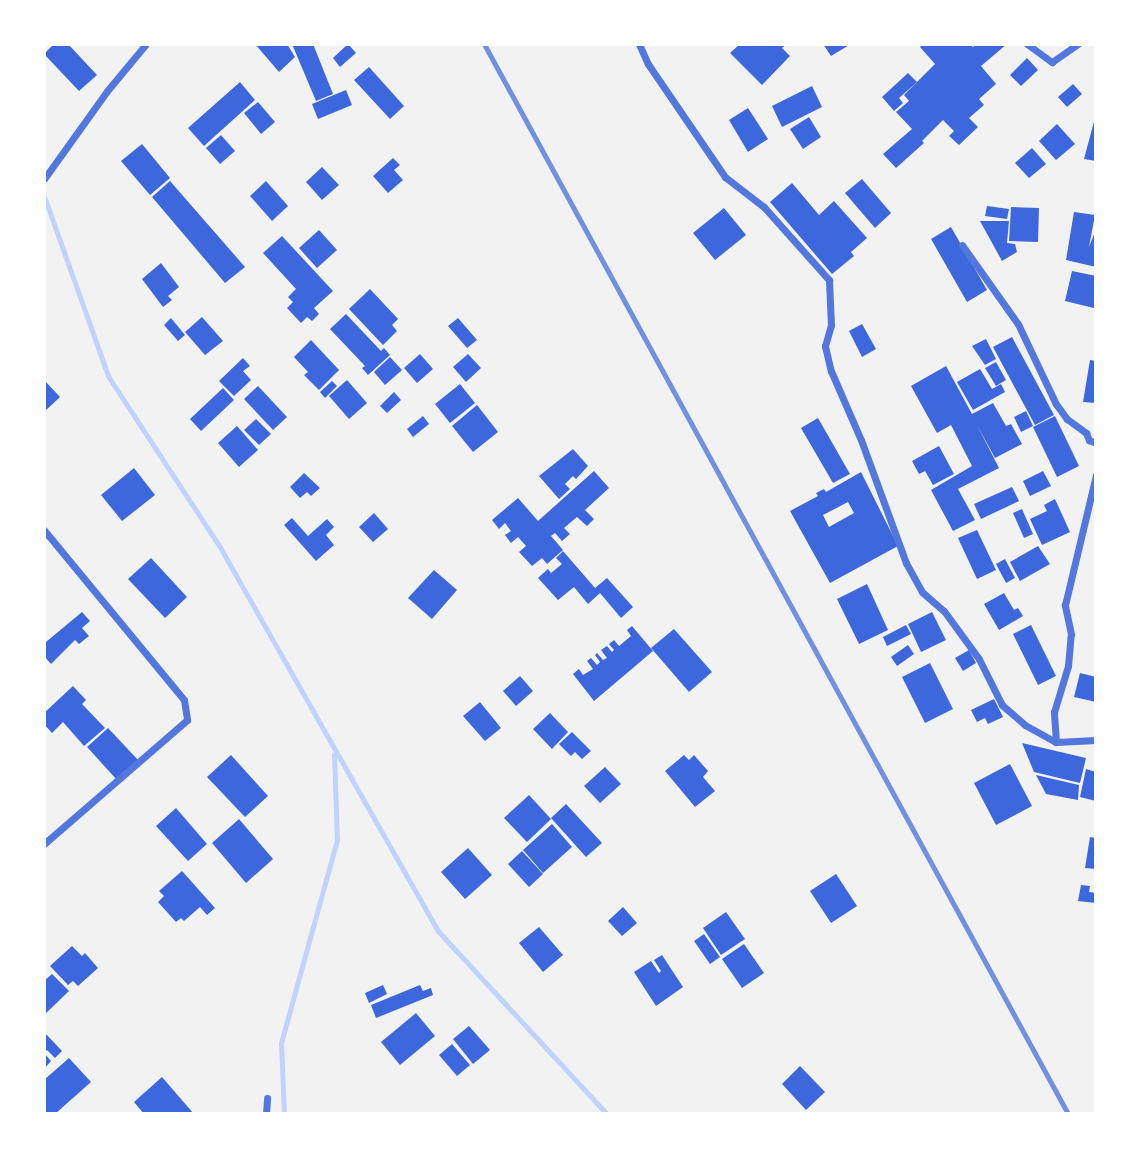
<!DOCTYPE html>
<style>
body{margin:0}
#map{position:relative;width:1140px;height:1158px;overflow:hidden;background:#f2f2f2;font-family:Karla,sans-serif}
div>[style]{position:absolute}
.stream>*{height:5px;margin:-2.5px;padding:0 2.5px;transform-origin:2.5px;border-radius:2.5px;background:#bfd3fe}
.building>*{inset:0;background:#3d67dc}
.minor>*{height:7px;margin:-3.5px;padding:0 3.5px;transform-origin:3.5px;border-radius:3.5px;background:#5277de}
.rail>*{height:5px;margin:-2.5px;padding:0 2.5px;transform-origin:2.5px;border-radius:2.5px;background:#7290e2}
span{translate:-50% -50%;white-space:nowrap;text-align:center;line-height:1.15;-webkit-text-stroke:7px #fff;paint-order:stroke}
.frame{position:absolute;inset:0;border:46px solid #fff;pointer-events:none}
</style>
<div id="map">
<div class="stream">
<div style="left:44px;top:196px;width:191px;rotate:70.4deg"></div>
<div style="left:108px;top:376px;width:207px;rotate:56.8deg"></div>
<div style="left:221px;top:549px;width:439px;rotate:60.4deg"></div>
<div style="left:438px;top:931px;width:249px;rotate:47.3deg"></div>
<div style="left:284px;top:1114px;width:71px;rotate:-92.4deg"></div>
<div style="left:281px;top:1043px;width:211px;rotate:-74.6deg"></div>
<div style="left:337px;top:840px;width:86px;rotate:-92deg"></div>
</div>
<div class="building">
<div style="clip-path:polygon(54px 44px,68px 44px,97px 75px,79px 91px,44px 54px)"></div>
<div style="clip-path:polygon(255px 44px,287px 44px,295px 57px,279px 72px)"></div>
<div style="clip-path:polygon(292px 44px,313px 44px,333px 94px,316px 101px)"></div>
<div style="clip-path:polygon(348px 44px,356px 53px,340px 67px,333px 58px)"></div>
<div style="clip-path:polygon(740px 44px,787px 44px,782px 48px,790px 56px,762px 85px,730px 53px)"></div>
<div style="clip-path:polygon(823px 44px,851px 44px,831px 56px)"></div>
<div style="clip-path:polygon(924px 44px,970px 44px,973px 47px,977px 44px,1007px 44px,981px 66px,996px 84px,979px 99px,984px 105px,969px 118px,978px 127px,959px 145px,949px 136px,954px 131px,943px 120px,922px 141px,924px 143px,896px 168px,883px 154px,912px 129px,896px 112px,909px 101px,904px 95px,935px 64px,920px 47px)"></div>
<div style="clip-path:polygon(1027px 58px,1038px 70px,1021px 86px,1010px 75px)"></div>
<div style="clip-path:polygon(369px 67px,404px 106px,390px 119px,354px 80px)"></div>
<div style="clip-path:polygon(908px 73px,917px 82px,899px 98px,903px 103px,894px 111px,882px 97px)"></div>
<div style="clip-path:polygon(240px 82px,255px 100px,204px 146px,188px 128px)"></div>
<div style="clip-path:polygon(1073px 84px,1082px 94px,1067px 107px,1058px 97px)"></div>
<div style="clip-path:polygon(812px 86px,822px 107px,782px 127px,772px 106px)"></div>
<div style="clip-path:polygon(346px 90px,352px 105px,318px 119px,312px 104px)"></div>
<div style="clip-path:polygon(258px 102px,275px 122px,261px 134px,244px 113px)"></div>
<div style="clip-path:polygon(748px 108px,768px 139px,748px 152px,729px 120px)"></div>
<div style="clip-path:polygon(1096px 114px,1096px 161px,1084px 159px)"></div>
<div style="clip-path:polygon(809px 117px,821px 137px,803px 149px,790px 129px)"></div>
<div style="clip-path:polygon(1057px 124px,1075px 144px,1056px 160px,1039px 141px)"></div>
<div style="clip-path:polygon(221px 135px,235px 151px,220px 164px,206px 148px)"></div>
<div style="clip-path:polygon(142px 144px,170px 178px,150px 195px,121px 161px)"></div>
<div style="clip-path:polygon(1032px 148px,1046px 164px,1029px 178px,1015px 163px)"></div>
<div style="clip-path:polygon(393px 158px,400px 165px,394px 170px,403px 180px,388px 193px,373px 176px)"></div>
<div style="clip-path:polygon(322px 167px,339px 185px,322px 200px,306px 182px)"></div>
<div style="clip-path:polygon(862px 179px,891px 213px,875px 228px,845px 193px)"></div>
<div style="clip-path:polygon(170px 181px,245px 267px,225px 283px,152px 197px)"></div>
<div style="clip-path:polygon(266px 181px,288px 206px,272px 221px,250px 196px)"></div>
<div style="clip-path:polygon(792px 183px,819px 215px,834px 201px,867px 238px,851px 252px,854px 256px,832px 274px,770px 202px)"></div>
<div style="clip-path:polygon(987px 206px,1009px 209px,1007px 219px,985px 216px)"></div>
<div style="clip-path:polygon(1011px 207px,1039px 208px,1038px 242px,1009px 241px)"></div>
<div style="clip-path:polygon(724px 208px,746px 235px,715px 260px,693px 233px)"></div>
<div style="clip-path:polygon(1074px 212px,1095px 215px,1089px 247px,1096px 229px,1096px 267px,1066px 260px)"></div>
<div style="clip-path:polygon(980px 221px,1009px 221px,1007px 243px,1015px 244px,1017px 252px,1002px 261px)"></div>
<div style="clip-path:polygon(951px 227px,987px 290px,967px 302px,931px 239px)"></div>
<div style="clip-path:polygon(319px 230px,337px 250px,317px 268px,299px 248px)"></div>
<div style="clip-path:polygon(282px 236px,333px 291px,314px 308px,319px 314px,312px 321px,307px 317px,301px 323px,287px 308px,293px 302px,288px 297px,296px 289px,263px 253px)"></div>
<div style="clip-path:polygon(161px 263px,179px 287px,168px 296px,172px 300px,163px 307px,142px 279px)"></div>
<div style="clip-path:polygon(1072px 271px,1096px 276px,1094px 308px,1065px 301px)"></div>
<div style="clip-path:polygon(370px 289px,398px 319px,392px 325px,397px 331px,383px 345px,349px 309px)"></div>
<div style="clip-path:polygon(346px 314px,381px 351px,384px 348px,390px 355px,368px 375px,362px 368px,365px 366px,330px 329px)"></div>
<div style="clip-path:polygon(202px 317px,223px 341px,205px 355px,185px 332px)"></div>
<div style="clip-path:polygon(171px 318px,185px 335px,178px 341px,164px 325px)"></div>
<div style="clip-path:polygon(458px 318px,477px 340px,467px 348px,448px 326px)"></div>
<div style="clip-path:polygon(862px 324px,876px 349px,862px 357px,849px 331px)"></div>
<div style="clip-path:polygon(1012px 337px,1054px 415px,1035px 425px,993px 347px)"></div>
<div style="clip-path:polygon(986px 339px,996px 359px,985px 365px,972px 346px)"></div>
<div style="clip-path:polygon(311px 340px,339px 370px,319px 390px,304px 375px,308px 372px,294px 357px)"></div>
<div style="clip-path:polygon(420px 354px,433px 369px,417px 383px,404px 368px)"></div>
<div style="clip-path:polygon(468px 354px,481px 368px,466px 382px,453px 367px)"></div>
<div style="clip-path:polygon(390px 357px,402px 370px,385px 385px,374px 372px)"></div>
<div style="clip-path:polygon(243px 358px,250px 366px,243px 371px,251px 380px,234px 396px,219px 381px)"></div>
<div style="clip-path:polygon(1090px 360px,1096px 361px,1096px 403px,1083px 402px)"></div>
<div style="clip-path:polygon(996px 362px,1006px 380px,996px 386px,985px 368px)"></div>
<div style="clip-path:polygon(946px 366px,972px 414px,993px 403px,1006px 426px,1011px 424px,1022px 444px,995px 458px,977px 425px,999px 468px,958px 489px,975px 520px,953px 531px,931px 490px,972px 466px,951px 425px,937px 433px,911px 386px)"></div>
<div style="clip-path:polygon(980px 369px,992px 389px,1001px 384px,1005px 392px,973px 410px,957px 382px)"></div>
<div style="clip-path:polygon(347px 380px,367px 403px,349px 419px,329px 396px)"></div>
<div style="clip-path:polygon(45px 381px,60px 397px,44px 412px,44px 383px)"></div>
<div style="clip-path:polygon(332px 381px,337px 386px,325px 398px,320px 392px)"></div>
<div style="clip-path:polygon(460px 384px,475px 403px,450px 423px,435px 404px)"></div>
<div style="clip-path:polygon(258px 386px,287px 417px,273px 430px,244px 399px)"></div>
<div style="clip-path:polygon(223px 388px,234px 400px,201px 431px,190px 419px)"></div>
<div style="clip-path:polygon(394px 392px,401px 400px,387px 413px,380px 406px)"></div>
<div style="clip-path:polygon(477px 405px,498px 432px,473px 452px,452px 426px)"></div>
<div style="clip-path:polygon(1026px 411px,1033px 426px,1021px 432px,1014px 417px)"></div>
<div style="clip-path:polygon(423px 416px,429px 424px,413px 437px,407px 429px)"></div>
<div style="clip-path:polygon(1055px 416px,1079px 466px,1057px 477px,1033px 427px)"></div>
<div style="clip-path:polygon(818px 418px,850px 474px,833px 483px,801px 428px)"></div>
<div style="clip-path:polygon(256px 419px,271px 434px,259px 445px,244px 430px)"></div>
<div style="clip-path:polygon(237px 426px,258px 450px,239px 467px,218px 443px)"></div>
<div style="clip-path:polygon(939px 446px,954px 474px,933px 485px,925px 471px,919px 474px,912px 461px)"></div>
<div style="clip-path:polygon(573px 449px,588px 466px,576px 479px,573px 476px,565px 484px,570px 489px,559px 499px,539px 476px)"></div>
<div style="clip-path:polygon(134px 468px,155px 495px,122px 521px,101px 495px)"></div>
<div style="clip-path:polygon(594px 471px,609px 488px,585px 510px,594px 519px,587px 526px,577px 517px,564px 528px,570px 534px,562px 541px,555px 533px,551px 536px,563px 550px,547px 564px,542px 558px,532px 566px,519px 552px,526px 546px,518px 537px,511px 543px,505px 535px,511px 531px,505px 523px,499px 529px,492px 520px,518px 498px,538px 521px)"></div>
<div style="clip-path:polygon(1043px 471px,1051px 486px,1030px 496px,1023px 481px)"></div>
<div style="clip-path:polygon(evenodd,861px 472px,898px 546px,830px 583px,790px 511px,818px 496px,816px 493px,824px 489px,826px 492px,861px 472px,848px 502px,854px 513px,829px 527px,823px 515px,848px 502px)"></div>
<div style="clip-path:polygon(304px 473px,320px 488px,311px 496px,307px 492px,300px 498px,290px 487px)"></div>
<div style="clip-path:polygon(1012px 487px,1019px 501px,981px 519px,974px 504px)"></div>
<div style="clip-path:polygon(1055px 499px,1070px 532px,1042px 545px,1030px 519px,1047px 511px,1044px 505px)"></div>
<div style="clip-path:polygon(1022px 509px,1033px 534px,1024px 538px,1013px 513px)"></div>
<div style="clip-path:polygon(374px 513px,388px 529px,373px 542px,359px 527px)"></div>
<div style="clip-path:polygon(292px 518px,308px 536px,327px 519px,334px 527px,326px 535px,334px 545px,316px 561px,284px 525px)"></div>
<div style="clip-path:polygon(977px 530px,996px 570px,977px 579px,958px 538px)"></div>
<div style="clip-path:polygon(1038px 546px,1050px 564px,1020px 581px,1010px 562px)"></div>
<div style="clip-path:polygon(563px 551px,595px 588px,607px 578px,633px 607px,621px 618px,600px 593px,588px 604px,574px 587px,558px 600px,538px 578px,548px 569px,551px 573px,562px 564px,556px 558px)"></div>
<div style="clip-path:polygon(151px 558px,187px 597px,165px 618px,128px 579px)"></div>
<div style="clip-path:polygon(1005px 559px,1015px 578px,1006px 583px,996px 564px)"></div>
<div style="clip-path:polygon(434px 570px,457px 590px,432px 619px,408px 598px)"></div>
<div style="clip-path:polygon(867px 584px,888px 630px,859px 644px,837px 599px)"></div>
<div style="clip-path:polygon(1004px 593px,1014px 610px,1018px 608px,1023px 616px,999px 630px,984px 604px)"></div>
<div style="clip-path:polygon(82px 612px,90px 621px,82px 628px,89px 636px,79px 644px,75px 640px,51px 664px,44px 656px,46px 642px)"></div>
<div style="clip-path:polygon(932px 612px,946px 640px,921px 652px,908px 624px)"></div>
<div style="clip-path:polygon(906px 625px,911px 634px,887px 646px,883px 637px)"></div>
<div style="clip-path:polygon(1031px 625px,1056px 676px,1038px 685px,1013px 634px)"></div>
<div style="clip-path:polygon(632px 626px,653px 651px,594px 701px,573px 674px,579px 669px,583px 675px,593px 669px,587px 661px,591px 658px,597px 665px,600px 662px,595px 655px,597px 653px,603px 660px,607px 658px,601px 650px,607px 646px,612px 652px,614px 650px,609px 644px,614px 640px,619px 646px,631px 636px,627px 630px)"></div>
<div style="clip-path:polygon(674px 629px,712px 672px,689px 692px,651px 648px)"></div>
<div style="clip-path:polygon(908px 645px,914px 654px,897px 666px,891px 657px)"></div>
<div style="clip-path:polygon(969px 650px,976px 663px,963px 671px,955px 658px)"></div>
<div style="clip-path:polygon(930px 663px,953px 709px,925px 723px,902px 677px)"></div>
<div style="clip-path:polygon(1080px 673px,1096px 677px,1096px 702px,1074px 697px)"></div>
<div style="clip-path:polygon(520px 676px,533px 691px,516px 706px,503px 691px)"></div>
<div style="clip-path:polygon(73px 686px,86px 700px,82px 704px,105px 728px,84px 746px,63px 722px,52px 733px,44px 724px,44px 713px)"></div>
<div style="clip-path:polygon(994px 699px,1003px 717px,988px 724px,985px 718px,977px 722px,971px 710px)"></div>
<div style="clip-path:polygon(480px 702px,501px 728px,485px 741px,463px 716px)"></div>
<div style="clip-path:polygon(550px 713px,568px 732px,552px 749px,533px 729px)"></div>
<div style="clip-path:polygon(108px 728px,138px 760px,117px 780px,87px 747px)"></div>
<div style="clip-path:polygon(572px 732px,591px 751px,582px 759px,575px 752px,571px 756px,559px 744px)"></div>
<div style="clip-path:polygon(1022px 743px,1086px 758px,1080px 783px,1034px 772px)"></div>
<div style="clip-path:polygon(231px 755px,268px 796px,245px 817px,207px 777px)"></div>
<div style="clip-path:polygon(684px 755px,689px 760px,694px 755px,708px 771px,703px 777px,715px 791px,695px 807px,665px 771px)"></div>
<div style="clip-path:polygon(1010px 764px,1032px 806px,996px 825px,974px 783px)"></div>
<div style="clip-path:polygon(605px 767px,621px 784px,600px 803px,584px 786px)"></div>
<div style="clip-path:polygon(1086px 769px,1096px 772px,1096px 801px,1080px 797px)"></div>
<div style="clip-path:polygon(1036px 775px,1079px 785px,1078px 800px,1046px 794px)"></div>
<div style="clip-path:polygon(529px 795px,551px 819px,527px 842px,504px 818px)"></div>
<div style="clip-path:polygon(566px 804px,602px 843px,586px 857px,551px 818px)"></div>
<div style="clip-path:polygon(176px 808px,207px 844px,188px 861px,156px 826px)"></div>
<div style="clip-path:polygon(239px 819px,273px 859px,246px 883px,212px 843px)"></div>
<div style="clip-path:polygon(552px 824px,572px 847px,543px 873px,523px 850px)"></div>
<div style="clip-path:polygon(1090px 837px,1096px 838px,1096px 869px,1085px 868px)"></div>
<div style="clip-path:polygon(468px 848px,492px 875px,465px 899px,441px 872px)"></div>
<div style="clip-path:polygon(522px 851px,543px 874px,529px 887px,508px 864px)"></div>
<div style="clip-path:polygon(182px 871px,215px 908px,207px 915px,200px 907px,184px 921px,181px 918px,176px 922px,158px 902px,164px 896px,159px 891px)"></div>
<div style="clip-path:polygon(836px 874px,857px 906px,831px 923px,810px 891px)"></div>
<div style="clip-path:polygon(1081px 885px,1090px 886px,1089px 892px,1096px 893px,1096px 903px,1078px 901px)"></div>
<div style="clip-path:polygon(623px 907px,637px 923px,622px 936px,608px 921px)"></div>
<div style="clip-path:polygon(726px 912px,745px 939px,721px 955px,703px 928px)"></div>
<div style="clip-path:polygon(539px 927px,563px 955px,543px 972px,519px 943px)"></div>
<div style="clip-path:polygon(704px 934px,720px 957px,710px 964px,694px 941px)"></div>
<div style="clip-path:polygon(744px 944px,764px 973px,742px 988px,722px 959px)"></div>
<div style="clip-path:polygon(72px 946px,82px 956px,85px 953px,98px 968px,78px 986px,73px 981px,68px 985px,50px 966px)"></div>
<div style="clip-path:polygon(662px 955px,683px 987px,656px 1006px,634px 972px,651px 961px,659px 973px,661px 971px,654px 960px)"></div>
<div style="clip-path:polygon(52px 974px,69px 991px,44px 1015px,44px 981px)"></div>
<div style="clip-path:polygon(383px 985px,387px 994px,369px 1003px,365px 993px)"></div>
<div style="clip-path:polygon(420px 985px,423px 991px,431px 988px,433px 995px,376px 1018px,371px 1005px)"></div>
<div style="clip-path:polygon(416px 1013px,435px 1036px,400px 1065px,381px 1042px)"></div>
<div style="clip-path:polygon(469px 1026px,490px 1050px,473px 1064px,453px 1039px)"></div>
<div style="clip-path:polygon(44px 1032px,62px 1051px,55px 1058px,47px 1050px,44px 1053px,51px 1061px,44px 1069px)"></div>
<div style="clip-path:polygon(452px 1044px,470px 1065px,457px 1076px,439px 1055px)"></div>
<div style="clip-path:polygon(69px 1058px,91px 1082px,55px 1114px,44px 1114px,44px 1080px)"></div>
<div style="clip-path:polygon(800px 1066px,825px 1092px,806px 1110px,782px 1084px)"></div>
<div style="clip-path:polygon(162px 1077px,194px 1114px,144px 1114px,134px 1102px)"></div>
</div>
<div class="minor">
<div style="left:639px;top:44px;width:22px;rotate:66deg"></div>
<div style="left:648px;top:64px;width:137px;rotate:55.7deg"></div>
<div style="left:725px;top:177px;width:49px;rotate:37.6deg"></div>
<div style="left:764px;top:207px;width:98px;rotate:48.3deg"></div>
<div style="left:829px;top:280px;width:45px;rotate:87.5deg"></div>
<div style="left:831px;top:325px;width:22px;rotate:106deg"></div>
<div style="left:825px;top:346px;width:26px;rotate:77deg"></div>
<div style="left:831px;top:371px;width:75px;rotate:66.5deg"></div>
<div style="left:861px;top:440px;width:131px;rotate:69.9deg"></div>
<div style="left:906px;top:563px;width:33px;rotate:61deg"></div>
<div style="left:922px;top:592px;width:29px;rotate:41deg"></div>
<div style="left:944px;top:611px;width:59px;rotate:53.9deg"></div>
<div style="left:979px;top:659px;width:51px;rotate:63.4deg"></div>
<div style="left:1002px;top:705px;width:30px;rotate:41deg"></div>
<div style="left:1025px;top:725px;width:35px;rotate:29deg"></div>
<div style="left:1056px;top:742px;width:40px;rotate:-2.9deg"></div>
<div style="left:1027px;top:44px;width:31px;rotate:36deg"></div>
<div style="left:1052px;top:62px;width:32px;rotate:-35deg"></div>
<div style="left:44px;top:179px;width:108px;rotate:-54.4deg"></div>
<div style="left:107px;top:91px;width:61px;rotate:-50.3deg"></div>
<div style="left:962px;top:245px;width:97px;rotate:54.7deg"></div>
<div style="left:1018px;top:324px;width:89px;rotate:64.6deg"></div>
<div style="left:1056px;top:404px;width:19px;rotate:54deg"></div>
<div style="left:1067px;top:419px;width:24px;rotate:36deg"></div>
<div style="left:1086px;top:433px;width:8px;rotate:67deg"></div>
<div style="left:1089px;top:440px;width:8px;rotate:23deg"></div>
<div style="left:44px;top:530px;width:220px;rotate:50.5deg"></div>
<div style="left:184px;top:700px;width:20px;rotate:81deg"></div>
<div style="left:187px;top:720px;width:189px;rotate:139.1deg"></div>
<div style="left:1056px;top:742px;width:30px;rotate:-94deg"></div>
<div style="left:1054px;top:712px;width:48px;rotate:-73.1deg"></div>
<div style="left:1068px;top:666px;width:32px;rotate:-85deg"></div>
<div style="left:1071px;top:634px;width:30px;rotate:-102deg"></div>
<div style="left:1065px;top:605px;width:134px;rotate:-76.6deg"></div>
<div style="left:266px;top:1114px;width:16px;rotate:-86deg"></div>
</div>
<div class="rail">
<div style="left:484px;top:44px;width:1219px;rotate:61.37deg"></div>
</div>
<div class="frame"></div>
</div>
